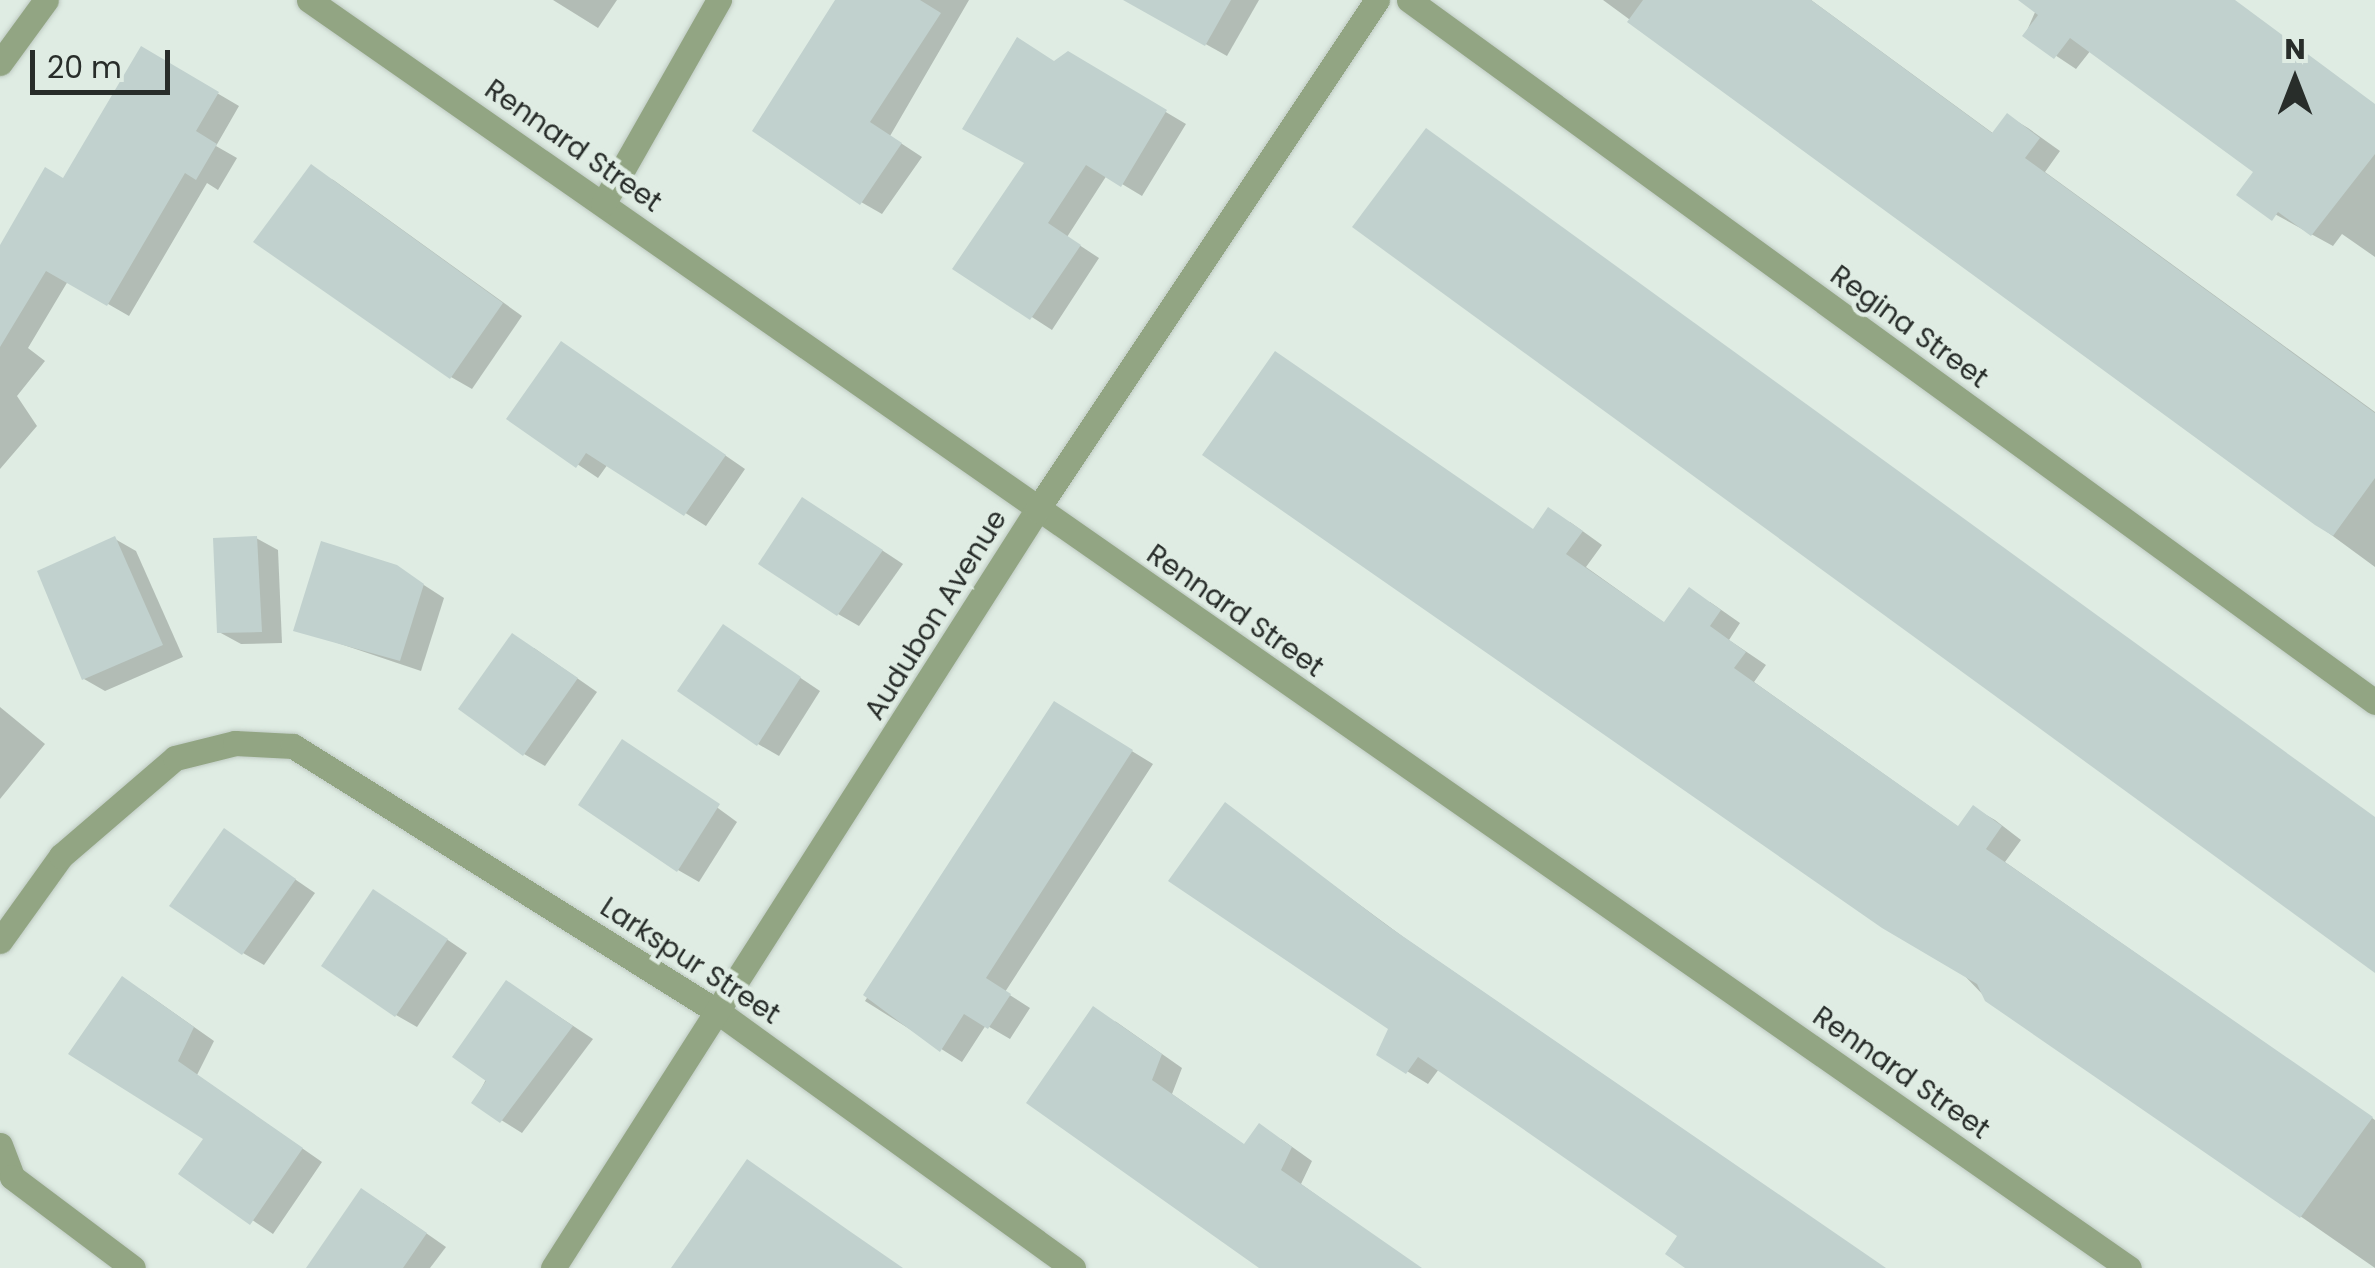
<!DOCTYPE html>
<style>
body{margin:0}
#map{position:relative;width:2375px;height:1268px;overflow:hidden;background:#dfece3;font-family:Poppins,sans-serif}
div>[style]{position:absolute}
.shadow>*{inset:0;background:#0003}
.building>*{inset:0;background:#c1d1ce}
.roads{filter:drop-shadow(0 0 2px #becac2) drop-shadow(0 0 2px #becac2)}
.street>*{height:25px;margin:-12.5px;padding:0 12.5px;transform-origin:12.5px;border-radius:12.5px;background:#92a583}
span{translate:-50% -50%;white-space:nowrap;text-align:center;line-height:1.15;-webkit-text-stroke:9px #dfece3;paint-order:stroke}
.street-label{font-size:28px;color:#282d2a}
.north{position:absolute;left:2245px;top:30px;width:100px;height:100px;-webkit-text-stroke:8px #dfece3;paint-order:stroke;rotate:0deg;font-size:28px;font-weight:700;line-height:40px;text-align:center;color:#282d2a}
.north::after{content:'';display:block;margin:auto;width:35px;height:45px;background:#282d2a;clip-path:polygon(50% 0,100% 100%,50% 72%,0 100%)}
.scale{position:absolute;left:30px;top:50px;width:140px;height:45px;box-sizing:border-box;border:5px solid #282d2a;border-top:0;padding-left:12px;font-size:30px;line-height:35px;white-space:nowrap;color:#282d2a;-webkit-text-stroke:8px #dfece3;paint-order:stroke}
</style>
<div id="map">
<div class="shadow">
<div style="clip-path:polygon(553px 0,617px 0,598px 28px)"></div>
<div style="clip-path:polygon(842px 0,969px 0,890px 136px,922px 157px,882px 214px,861px 202px)"></div>
<div style="clip-path:polygon(1127px 0,1259px 0,1227px 56px)"></div>
<div style="clip-path:polygon(1603px 0,1811px 0,1994px 134px,2008px 116px,2028px 128px,2060px 151px,2045px 172px,2375px 412px,2375px 567px)"></div>
<div style="clip-path:polygon(2022px 0,2229px 0,2375px 106px,2375px 257px,2342px 234px,2333px 246px,2260px 206px,2256px 172px,2091px 50px,2076px 69px,2025px 35px,2036px 10px)"></div>
<div style="clip-path:polygon(142px 49px,239px 106px,216px 146px,237px 158px,218px 190px,207px 183px,129px 316px,68px 281px,28px 348px,45px 361px,17px 396px,37px 426px,0 469px,0 250px,64px 181px)"></div>
<div style="clip-path:polygon(1068px 54px,1186px 124px,1142px 196px,1107px 175px,1067px 237px,1099px 258px,1052px 330px,956px 268px,1027px 163px,1056px 63px)"></div>
<div style="clip-path:polygon(332px 179px,522px 316px,472px 389px,451px 377px)"></div>
<div style="clip-path:polygon(583px 357px,745px 469px,706px 526px,608px 464px,598px 478px,510px 419px)"></div>
<div style="clip-path:polygon(824px 512px,903px 564px,859px 626px,838px 614px)"></div>
<div style="clip-path:polygon(1570px 522px,1602px 545px,1586px 567px,1666px 624px,1710px 602px,1740px 623px,1729px 640px,1766px 665px,1754px 682px,1960px 828px,1974px 808px,1995px 820px,2021px 840px,2005px 862px,2375px 1120px,2375px 1268px,1987px 999px,1535px 531px)"></div>
<div style="clip-path:polygon(256px 538px,278px 550px,282px 643px,241px 644px,219px 632px)"></div>
<div style="clip-path:polygon(115px 539px,136px 551px,183px 657px,105px 691px,84px 679px)"></div>
<div style="clip-path:polygon(396px 567px,444px 598px,421px 671px,296px 629px)"></div>
<div style="clip-path:polygon(744px 640px,820px 691px,779px 756px,758px 744px)"></div>
<div style="clip-path:polygon(534px 648px,597px 692px,545px 766px,524px 754px)"></div>
<div style="clip-path:polygon(1055px 704px,1153px 764px,1005px 992px,1030px 1008px,1010px 1039px,986px 1025px,962px 1062px,865px 1001px)"></div>
<div style="clip-path:polygon(0 707px,45px 744px,0 799px)"></div>
<div style="clip-path:polygon(644px 754px,737px 822px,699px 882px,678px 870px)"></div>
<div style="clip-path:polygon(1226px 806px,1406px 939px,1884px 1268px,1690px 1268px,1681px 1236px,1439px 1069px,1428px 1084px,1379px 1054px,1391px 1028px)"></div>
<div style="clip-path:polygon(225px 831px,315px 893px,264px 965px,243px 953px)"></div>
<div style="clip-path:polygon(395px 904px,467px 953px,417px 1027px,396px 1015px)"></div>
<div style="clip-path:polygon(143px 991px,214px 1041px,197px 1075px,322px 1162px,273px 1234px,182px 1173px,206px 1138px)"></div>
<div style="clip-path:polygon(528px 996px,593px 1039px,522px 1133px,474px 1103px)"></div>
<div style="clip-path:polygon(1115px 1021px,1182px 1068px,1172px 1094px,1246px 1146px,1281px 1139px,1312px 1161px,1301px 1184px,1419px 1268px,1263px 1268px)"></div>
<div style="clip-path:polygon(383px 1203px,446px 1247px,430px 1268px,316px 1268px)"></div>
</div>
<div class="building">
<div style="clip-path:polygon(835px 0,920px 0,941px 13px,870px 122px,902px 143px,860px 205px,752px 131px)"></div>
<div style="clip-path:polygon(1123px 0,1231px 0,1205px 46px)"></div>
<div style="clip-path:polygon(1643px 0,1811px 0,1992px 133px,2007px 113px,2040px 138px,2025px 158px,2375px 413px,2375px 478px,2333px 536px,2315px 525px,1627px 22px)"></div>
<div style="clip-path:polygon(2018px 0,2235px 0,2375px 104px,2375px 154px,2311px 236px,2278px 212px,2272px 221px,2236px 195px,2253px 172px,2070px 38px,2054px 59px,2022px 36px,2038px 15px)"></div>
<div style="clip-path:polygon(1017px 37px,1054px 61px,1068px 51px,1167px 110px,1121px 187px,1086px 165px,1048px 223px,1081px 245px,1030px 320px,952px 269px,1024px 163px,962px 129px)"></div>
<div style="clip-path:polygon(141px 46px,219px 92px,196px 131px,217px 144px,196px 180px,185px 173px,107px 306px,46px 271px,0 347px,0 245px,45px 167px,63px 178px)"></div>
<div style="clip-path:polygon(1426px 128px,2375px 817px,2375px 973px,1352px 227px)"></div>
<div style="clip-path:polygon(311px 164px,503px 303px,450px 379px,253px 242px)"></div>
<div style="clip-path:polygon(561px 341px,726px 455px,684px 516px,586px 453px,576px 468px,506px 419px)"></div>
<div style="clip-path:polygon(1275px 351px,1533px 529px,1548px 507px,1583px 531px,1566px 554px,1664px 622px,1689px 587px,1721px 610px,1710px 626px,1746px 652px,1734px 668px,1958px 826px,1973px 805px,2002px 826px,1986px 849px,2373px 1117px,2300px 1218px,1985px 1001px,1977px 984px,1882px 928px,1202px 455px)"></div>
<div style="clip-path:polygon(802px 497px,883px 550px,837px 616px,758px 564px)"></div>
<div style="clip-path:polygon(115px 536px,163px 645px,82px 680px,37px 571px)"></div>
<div style="clip-path:polygon(257px 536px,262px 632px,217px 633px,213px 538px)"></div>
<div style="clip-path:polygon(321px 541px,397px 565px,424px 584px,400px 661px,293px 631px)"></div>
<div style="clip-path:polygon(723px 624px,801px 677px,757px 746px,677px 691px)"></div>
<div style="clip-path:polygon(512px 633px,578px 678px,523px 756px,458px 709px)"></div>
<div style="clip-path:polygon(1054px 701px,1133px 750px,986px 978px,1011px 994px,988px 1029px,964px 1014px,940px 1052px,863px 995px)"></div>
<div style="clip-path:polygon(622px 739px,720px 804px,677px 872px,578px 805px)"></div>
<div style="clip-path:polygon(1225px 802px,1385px 924px,1886px 1268px,1685px 1268px,1665px 1254px,1677px 1236px,1510px 1120px,1418px 1057px,1406px 1074px,1376px 1055px,1388px 1029px,1168px 881px)"></div>
<div style="clip-path:polygon(224px 828px,296px 879px,242px 955px,169px 906px)"></div>
<div style="clip-path:polygon(373px 889px,448px 939px,395px 1017px,321px 966px)"></div>
<div style="clip-path:polygon(122px 976px,194px 1027px,178px 1061px,303px 1148px,250px 1225px,178px 1174px,203px 1139px,68px 1054px)"></div>
<div style="clip-path:polygon(506px 980px,573px 1026px,500px 1123px,471px 1103px,486px 1081px,452px 1057px)"></div>
<div style="clip-path:polygon(1093px 1006px,1162px 1054px,1152px 1080px,1244px 1144px,1259px 1123px,1292px 1147px,1281px 1170px,1422px 1268px,1259px 1268px,1026px 1103px)"></div>
<div style="clip-path:polygon(747px 1159px,848px 1230px,903px 1268px,671px 1268px)"></div>
<div style="clip-path:polygon(361px 1188px,427px 1233px,403px 1268px,306px 1268px)"></div>
</div>
<div class="roads">
<div class="street">
<div style="left:309px;top:0;width:2218px;rotate:34.87deg"></div>
<div style="left:1409px;top:0;width:1194px;rotate:36.01deg"></div>
<div style="left:0;top:63px;width:78px;rotate:-53.9deg"></div>
<div style="left:603px;top:204px;width:235px;rotate:-60.4deg"></div>
<div style="left:0;top:941px;width:105px;rotate:-54.3deg"></div>
<div style="left:61px;top:856px;width:150px;rotate:-40.7deg"></div>
<div style="left:175px;top:758px;width:62px;rotate:-14deg"></div>
<div style="left:235px;top:743px;width:58px;rotate:3deg"></div>
<div style="left:293px;top:746px;width:505px;rotate:32.05deg"></div>
<div style="left:721px;top:1014px;width:434px;rotate:35.8deg"></div>
<div style="left:0;top:1145px;width:34px;rotate:69deg"></div>
<div style="left:12px;top:1177px;width:151px;rotate:36.9deg"></div>
<div style="left:553px;top:1268px;width:899px;rotate:-57.44deg"></div>
<div style="left:1037px;top:510px;width:613px;rotate:-56.31deg"></div>
</div>
</div>
<div class="street-label">
<span style="left:573px;top:146px;rotate:35deg">Rennard Street</span>
<span style="left:1909px;top:327px;rotate:36deg">Regina Street</span>
<span style="left:1235px;top:611px;rotate:35deg">Rennard Street</span>
<span style="left:936px;top:615px;rotate:-58deg">Audubon Avenue</span>
<span style="left:690px;top:961px;rotate:33deg">Larkspur Street</span>
<span style="left:1901px;top:1073px;rotate:35deg">Rennard Street</span>
</div>
<div class="north">N</div>
<div class="scale">20 m</div>
</div>
